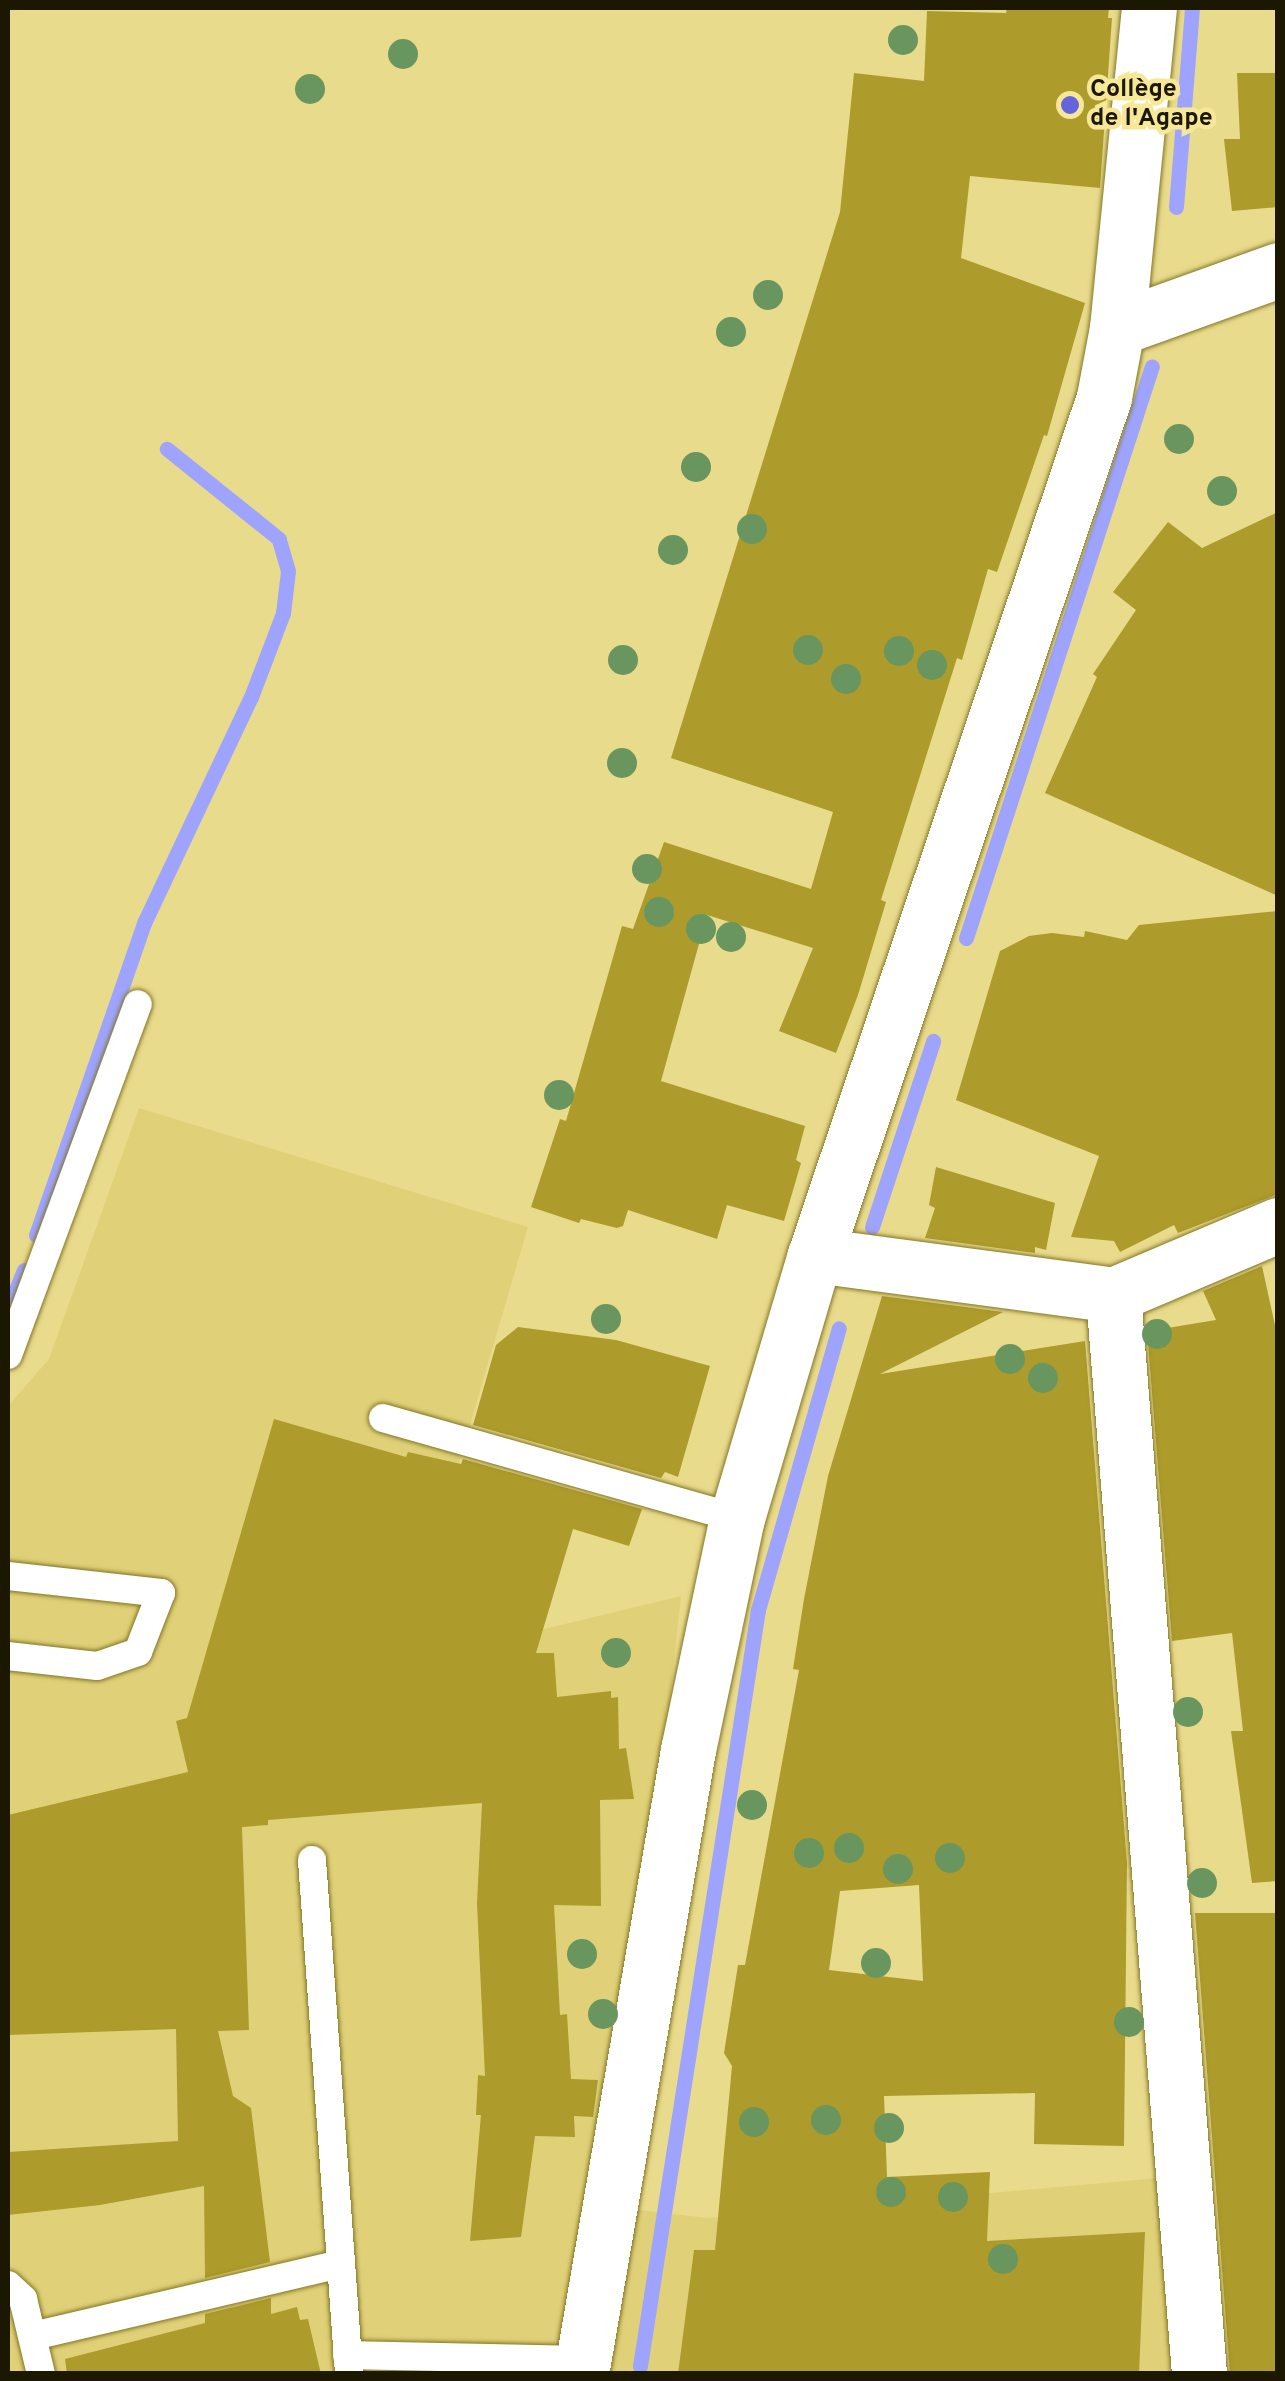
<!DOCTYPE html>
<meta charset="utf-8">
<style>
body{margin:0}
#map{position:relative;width:1285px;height:2381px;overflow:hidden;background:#e9db8c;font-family:Overpass,sans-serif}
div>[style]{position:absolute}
.built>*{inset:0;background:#e0d178}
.stream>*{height:15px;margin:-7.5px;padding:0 7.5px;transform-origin:7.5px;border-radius:7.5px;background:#9ea4fe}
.building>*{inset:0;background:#ad9b2b}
.roads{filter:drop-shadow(0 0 2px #837624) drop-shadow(0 0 2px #837624)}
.lane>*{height:28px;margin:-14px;padding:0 14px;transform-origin:14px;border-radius:14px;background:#fff}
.street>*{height:55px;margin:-27.5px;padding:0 27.5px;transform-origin:27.5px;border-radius:27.5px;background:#fff}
.secondary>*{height:55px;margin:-27.5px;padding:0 27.5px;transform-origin:27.5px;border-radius:27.5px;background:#fff}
.trees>*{width:30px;height:30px;margin:-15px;border-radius:50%;background:#69955f}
.dots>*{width:28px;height:28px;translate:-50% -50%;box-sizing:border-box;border:5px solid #f6e898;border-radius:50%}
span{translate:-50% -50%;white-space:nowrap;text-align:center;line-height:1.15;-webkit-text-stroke:9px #f6e898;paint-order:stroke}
.poi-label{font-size:25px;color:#1c1701;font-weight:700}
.left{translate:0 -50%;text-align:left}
.frame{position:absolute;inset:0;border:10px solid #1c1701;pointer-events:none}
</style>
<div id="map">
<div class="built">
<div style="clip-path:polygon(139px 1108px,528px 1227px,400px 1664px,681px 1596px,615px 2207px,707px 2218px,1159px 2178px,1174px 2373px,8px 2374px,8px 1406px,49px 1359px)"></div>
</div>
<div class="stream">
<div style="left:1176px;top:207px;width:200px;rotate:-85.4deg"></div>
<div style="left:966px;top:938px;width:601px;rotate:-71.99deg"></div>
<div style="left:872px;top:1227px;width:196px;rotate:-71.8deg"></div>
<div style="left:36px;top:1235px;width:330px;rotate:-70.9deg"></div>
<div style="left:144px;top:923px;width:250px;rotate:-64.7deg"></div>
<div style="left:251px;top:697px;width:90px;rotate:-69.1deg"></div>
<div style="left:283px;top:613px;width:42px;rotate:-83.2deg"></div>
<div style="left:288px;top:571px;width:33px;rotate:-106deg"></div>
<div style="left:279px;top:539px;width:144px;rotate:-141.2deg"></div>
<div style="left:8px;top:1309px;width:42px;rotate:-67.7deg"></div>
<div style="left:640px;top:2366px;width:765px;rotate:-81.13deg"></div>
<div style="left:758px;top:1610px;width:293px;rotate:-74deg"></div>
</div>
<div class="building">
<div style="clip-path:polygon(1007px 8px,1109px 8px,1108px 18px,1112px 18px,1100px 188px,970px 176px,961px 258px,1085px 303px,1047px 436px,1044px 435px,997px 572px,988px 569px,962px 660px,957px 658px,881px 900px,886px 902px,858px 995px,836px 1053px,779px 1031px,813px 948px,707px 915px,661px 1081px,805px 1126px,796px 1160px,801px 1163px,784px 1221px,727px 1205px,717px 1239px,628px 1210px,623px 1226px,617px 1228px,581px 1219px,579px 1223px,531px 1207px,560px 1119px,566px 1121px,622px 926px,633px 929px,664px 842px,811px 889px,833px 812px,671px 758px,840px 212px,854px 73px,924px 81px,927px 11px,1006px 13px)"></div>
<div style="clip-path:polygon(1237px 73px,1278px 73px,1278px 207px,1232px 211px,1224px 139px,1240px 139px)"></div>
<div style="clip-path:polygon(1278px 512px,1278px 896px,1045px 793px,1097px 677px,1093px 674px,1136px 610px,1113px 592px,1168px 522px,1202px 548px)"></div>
<div style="clip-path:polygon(1278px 911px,1278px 1194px,1178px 1233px,1174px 1225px,1120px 1252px,1114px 1241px,1071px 1237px,1099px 1156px,956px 1100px,1000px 951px,1029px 936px,1052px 933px,1084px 937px,1085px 931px,1127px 940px,1139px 925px)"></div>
<div style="clip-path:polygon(936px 1167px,1055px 1203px,1046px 1250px,1035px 1247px,1035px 1253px,925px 1238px,935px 1208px,929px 1205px)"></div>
<div style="clip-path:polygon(1262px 1266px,1278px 1339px,1278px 1881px,1252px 1883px,1231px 1731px,1243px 1731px,1232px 1633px,1172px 1641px,1148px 1343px,1161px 1344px,1155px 1330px,1216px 1320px,1203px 1291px)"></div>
<div style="clip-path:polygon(evenodd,882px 1296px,1003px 1312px,880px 1374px,1085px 1341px,1127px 1863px,1124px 2146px,1034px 2144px,1035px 2093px,884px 2096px,887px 2177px,990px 2172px,987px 2241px,1145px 2232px,1139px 2374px,678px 2374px,694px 2250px,715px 2250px,732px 2066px,724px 2053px,738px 1965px,745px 1965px,799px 1670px,793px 1669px,804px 1599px,828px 1476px,882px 1296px,919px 1885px,923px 1981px,829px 1970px,840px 1891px,919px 1885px)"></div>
<div style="clip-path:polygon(518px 1327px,616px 1340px,710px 1366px,678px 1477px,665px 1472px,661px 1478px,473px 1425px,496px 1345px)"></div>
<div style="clip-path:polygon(274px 1419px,406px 1457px,408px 1452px,461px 1464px,463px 1459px,642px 1509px,629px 1546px,573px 1529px,536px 1653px,554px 1653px,557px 1697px,611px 1691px,611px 1698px,618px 1697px,619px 1749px,626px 1748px,634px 1799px,600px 1800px,601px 1906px,554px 1905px,560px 2015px,567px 2014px,571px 2079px,598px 2080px,593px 2117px,574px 2116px,575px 2137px,535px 2136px,521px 2237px,470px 2241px,481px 2115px,476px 2115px,478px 2075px,485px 2076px,477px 1903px,482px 1803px,268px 1820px,268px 1825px,242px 1827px,249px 2030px,218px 2031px,233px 2096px,251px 2108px,270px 2262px,205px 2278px,204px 2186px,100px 2205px,8px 2215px,8px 2152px,178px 2141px,176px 2029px,8px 2035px,8px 1815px,188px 1772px,176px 1721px,187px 1718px)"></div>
<div style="clip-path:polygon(1195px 1913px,1278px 1913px,1278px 2374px,1230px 2374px)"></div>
<div style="clip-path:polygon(271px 2298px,271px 2314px,297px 2307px,300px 2320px,308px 2319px,321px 2374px,67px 2374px,65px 2359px,205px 2323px,205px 2314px)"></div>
</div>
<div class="roads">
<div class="lane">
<div style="left:8px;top:1355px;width:374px;rotate:-69.7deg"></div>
<div style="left:383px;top:1418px;width:368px;rotate:15.8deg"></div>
<div style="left:8px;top:1576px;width:154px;rotate:6.3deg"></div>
<div style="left:161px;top:1593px;width:63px;rotate:111.3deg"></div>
<div style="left:138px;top:1652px;width:43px;rotate:161.1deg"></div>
<div style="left:97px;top:1666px;width:90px;rotate:-173.6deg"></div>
<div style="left:312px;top:1860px;width:515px;rotate:85.88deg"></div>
<div style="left:8px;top:2285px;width:21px;rotate:43deg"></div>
<div style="left:23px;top:2299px;width:77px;rotate:76.5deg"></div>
<div style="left:33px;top:2336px;width:314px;rotate:-13.2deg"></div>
<div style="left:347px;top:2355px;width:236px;rotate:1.2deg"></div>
</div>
<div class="street">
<div style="left:1117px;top:328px;width:171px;rotate:-19.8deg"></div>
<div style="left:815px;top:1255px;width:301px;rotate:7.6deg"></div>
<div style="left:1113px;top:1295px;width:179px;rotate:-23deg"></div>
<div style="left:1113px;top:1295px;width:1082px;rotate:85.44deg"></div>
</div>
<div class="secondary">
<div style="left:581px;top:2374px;width:633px;rotate:-80.27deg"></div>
<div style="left:688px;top:1750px;width:237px;rotate:-78.1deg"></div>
<div style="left:737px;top:1518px;width:274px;rotate:-73.5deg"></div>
<div style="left:815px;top:1255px;width:905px;rotate:-71.38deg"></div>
<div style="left:1104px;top:397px;width:70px;rotate:-79.3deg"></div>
<div style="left:1117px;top:328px;width:322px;rotate:-84.3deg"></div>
</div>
</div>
<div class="trees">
<div style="left:903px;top:40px"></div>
<div style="left:403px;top:54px"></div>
<div style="left:310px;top:89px"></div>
<div style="left:768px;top:295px"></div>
<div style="left:731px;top:332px"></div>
<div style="left:1179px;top:439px"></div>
<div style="left:696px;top:467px"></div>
<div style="left:1222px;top:491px"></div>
<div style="left:752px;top:529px"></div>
<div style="left:673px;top:550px"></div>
<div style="left:808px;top:650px"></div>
<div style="left:899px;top:651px"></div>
<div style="left:623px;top:660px"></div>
<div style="left:932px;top:665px"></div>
<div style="left:846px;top:679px"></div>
<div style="left:622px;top:763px"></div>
<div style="left:647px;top:869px"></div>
<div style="left:659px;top:912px"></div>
<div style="left:701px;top:929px"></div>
<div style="left:731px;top:937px"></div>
<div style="left:559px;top:1095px"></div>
<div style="left:606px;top:1319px"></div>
<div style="left:1157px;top:1334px"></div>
<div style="left:1010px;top:1359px"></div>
<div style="left:1043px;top:1378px"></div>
<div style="left:616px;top:1653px"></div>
<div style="left:1188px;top:1712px"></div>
<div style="left:752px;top:1805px"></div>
<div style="left:849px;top:1848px"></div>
<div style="left:809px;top:1853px"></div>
<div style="left:950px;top:1858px"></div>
<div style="left:898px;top:1869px"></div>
<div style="left:1202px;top:1883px"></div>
<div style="left:582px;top:1954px"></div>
<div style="left:876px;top:1963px"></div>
<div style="left:603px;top:2014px"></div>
<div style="left:1129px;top:2022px"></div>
<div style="left:826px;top:2120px"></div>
<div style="left:754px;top:2122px"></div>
<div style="left:889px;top:2128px"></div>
<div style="left:891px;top:2192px"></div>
<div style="left:953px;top:2197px"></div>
<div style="left:1003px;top:2259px"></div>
</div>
<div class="dots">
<div style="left:1070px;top:105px;background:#6564dd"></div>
</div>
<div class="poi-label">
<span class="left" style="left:1090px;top:105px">Collège<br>de l'Agape</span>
</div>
<div class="frame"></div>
</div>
